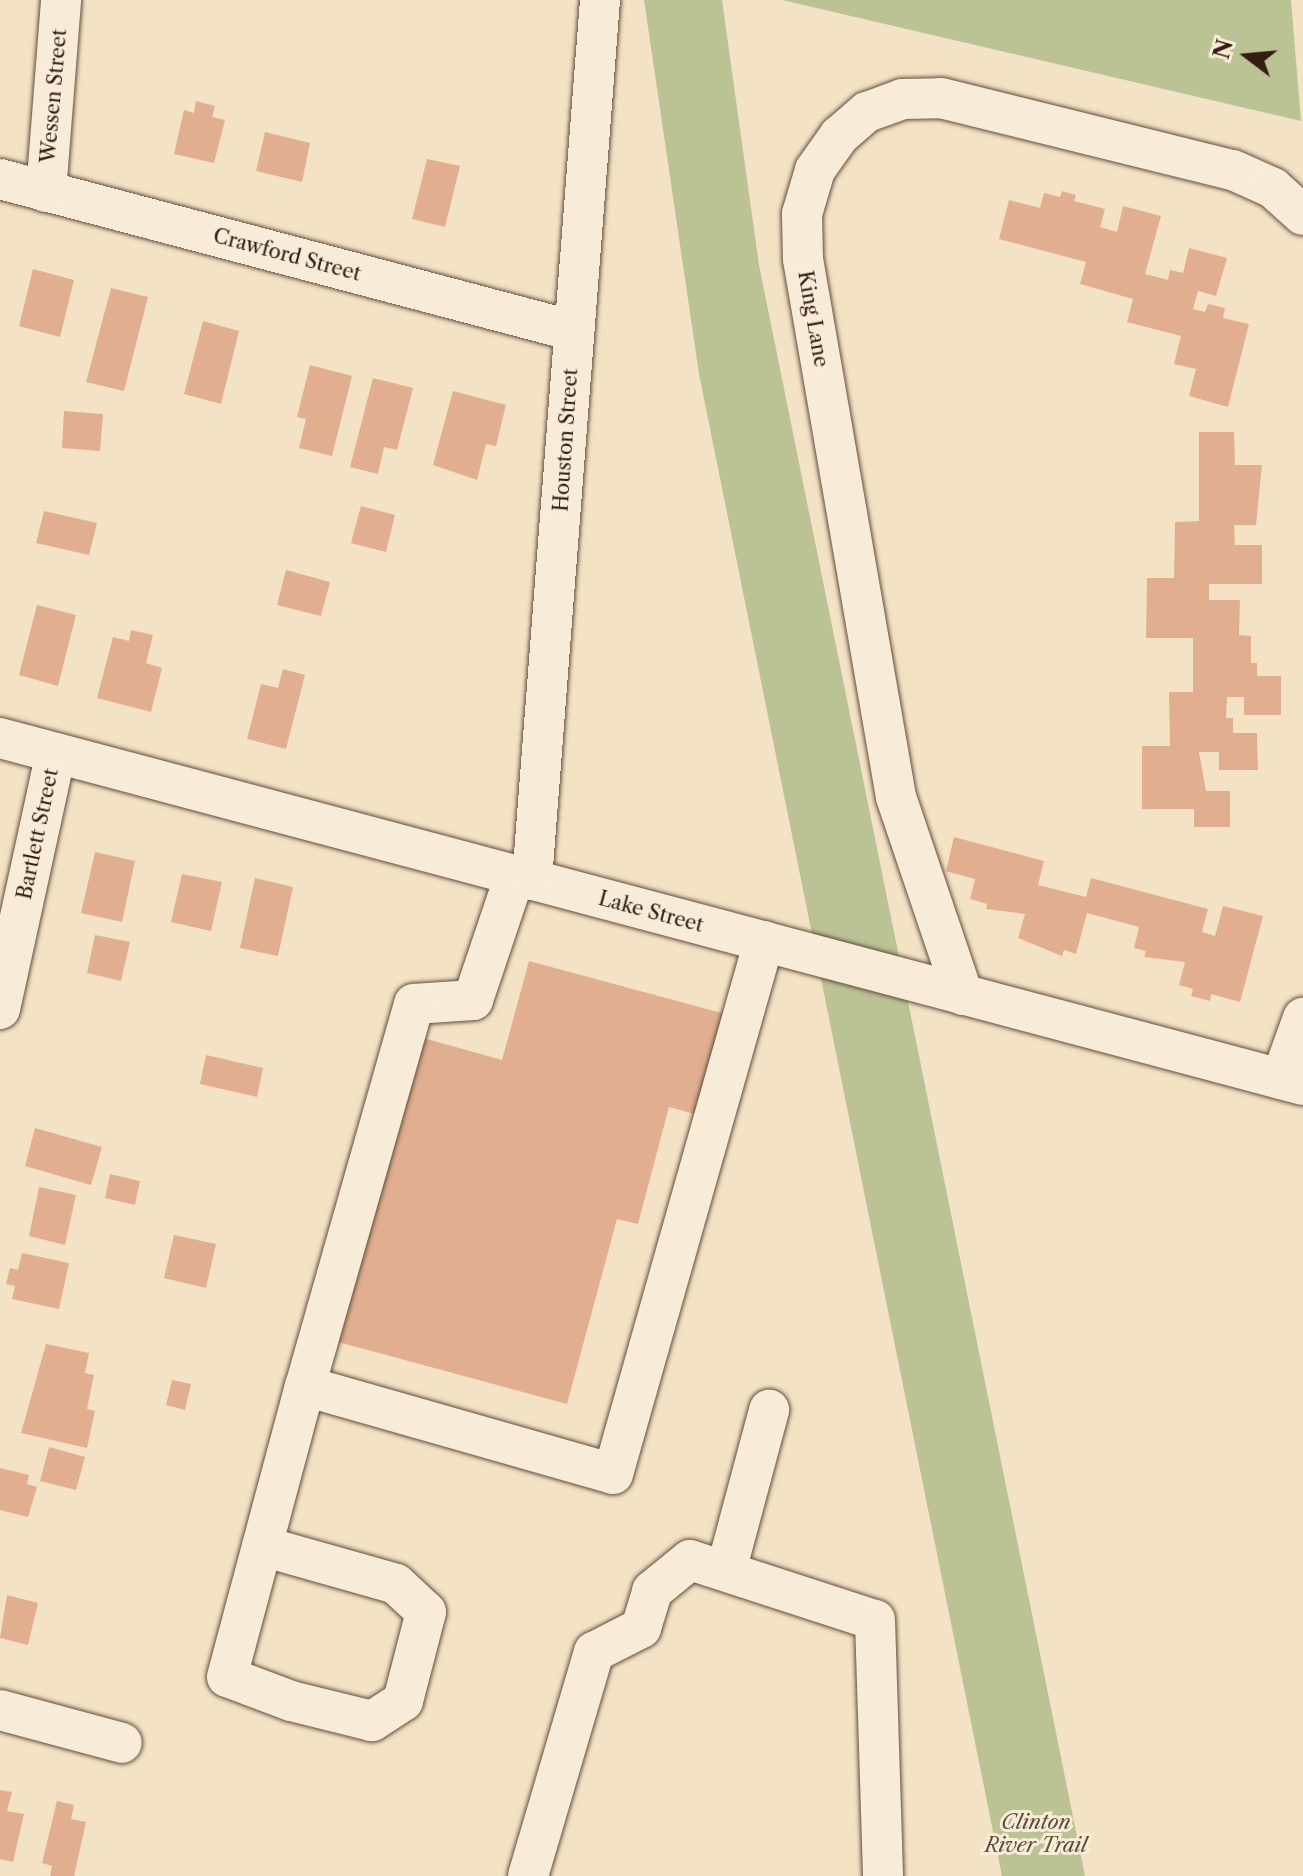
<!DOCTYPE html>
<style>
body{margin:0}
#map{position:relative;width:1303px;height:1876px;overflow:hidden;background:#f4e2c5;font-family:"Libre Caslon Text",serif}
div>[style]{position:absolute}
.green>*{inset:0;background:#bbc395}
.building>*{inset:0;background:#e1af8f}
.roads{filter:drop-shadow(0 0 2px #634e3d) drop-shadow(0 0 2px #634e3d)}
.minor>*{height:40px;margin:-20px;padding:0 20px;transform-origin:20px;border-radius:20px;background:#f8ecd9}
span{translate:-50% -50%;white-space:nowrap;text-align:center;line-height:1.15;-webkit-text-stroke:6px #f8ecd9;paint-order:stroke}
.street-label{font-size:20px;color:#331c10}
.park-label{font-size:20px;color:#5c4e38;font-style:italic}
.north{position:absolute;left:1207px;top:16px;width:80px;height:80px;-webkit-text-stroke:6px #f8ecd9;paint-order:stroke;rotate:286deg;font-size:22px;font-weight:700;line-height:32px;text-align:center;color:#331c10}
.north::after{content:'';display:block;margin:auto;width:28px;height:36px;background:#331c10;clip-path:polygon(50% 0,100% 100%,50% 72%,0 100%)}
</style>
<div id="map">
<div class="green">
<div style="clip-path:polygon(644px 0,722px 0,759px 265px,1085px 1876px,1002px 1876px,699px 374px)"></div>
<div style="clip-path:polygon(782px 0,1291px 0,1301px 121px)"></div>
</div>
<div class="building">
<div style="clip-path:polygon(196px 101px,215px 106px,212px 117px,225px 120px,214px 163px,174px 154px,184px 110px,194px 113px)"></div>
<div style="clip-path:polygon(265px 132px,310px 143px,302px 182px,256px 171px)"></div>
<div style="clip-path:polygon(427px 159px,460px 166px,445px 227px,412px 219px)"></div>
<div style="clip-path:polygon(1062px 191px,1076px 195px,1074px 201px,1105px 209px,1100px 227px,1117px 232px,1123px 206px,1161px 216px,1145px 274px,1168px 280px,1170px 270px,1183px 273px,1189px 248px,1227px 258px,1216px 296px,1198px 291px,1193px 309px,1205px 312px,1208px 304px,1225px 308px,1223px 318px,1249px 324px,1228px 407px,1189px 396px,1196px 369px,1174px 364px,1181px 336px,1127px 322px,1133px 299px,1080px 284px,1086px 262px,999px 239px,1009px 200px,1040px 208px,1044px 193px,1060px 197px)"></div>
<div style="clip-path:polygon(33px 269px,74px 280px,60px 337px,19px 326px)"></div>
<div style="clip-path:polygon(111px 288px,148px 297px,124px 391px,86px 382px)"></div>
<div style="clip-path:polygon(203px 321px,239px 331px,221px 404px,184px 394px)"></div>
<div style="clip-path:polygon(310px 365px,352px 376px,332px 456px,299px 448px,306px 419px,297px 417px)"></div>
<div style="clip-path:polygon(373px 378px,413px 388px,397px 450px,384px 447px,378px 474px,350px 467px)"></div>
<div style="clip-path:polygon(453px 391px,506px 405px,496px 446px,486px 444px,477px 480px,433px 465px)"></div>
<div style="clip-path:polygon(64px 411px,103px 414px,100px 451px,62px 448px)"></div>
<div style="clip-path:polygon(1199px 432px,1234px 432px,1235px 465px,1262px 465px,1256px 525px,1234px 525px,1235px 545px,1262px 545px,1262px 584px,1209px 584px,1209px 600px,1240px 600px,1239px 635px,1251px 636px,1251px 663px,1257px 663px,1257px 676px,1281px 676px,1281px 715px,1244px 715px,1244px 697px,1227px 697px,1226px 718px,1233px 718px,1233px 733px,1257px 733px,1258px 770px,1219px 770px,1219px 752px,1199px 752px,1206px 791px,1230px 791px,1230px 827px,1194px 827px,1194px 809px,1142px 809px,1142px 746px,1170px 746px,1169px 692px,1193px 692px,1193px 638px,1146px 638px,1147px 578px,1174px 578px,1175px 522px,1199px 521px)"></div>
<div style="clip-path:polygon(361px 506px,395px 515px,386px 552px,351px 543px)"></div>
<div style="clip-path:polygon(44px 511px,97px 523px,89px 555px,36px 543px)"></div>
<div style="clip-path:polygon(286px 570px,330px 582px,321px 616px,277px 605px)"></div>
<div style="clip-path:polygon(37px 605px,76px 615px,58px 686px,19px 675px)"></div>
<div style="clip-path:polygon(131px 630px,153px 635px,146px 663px,162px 668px,151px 712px,97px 698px,113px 637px,129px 641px)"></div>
<div style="clip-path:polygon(283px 669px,305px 675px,286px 749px,247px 739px,261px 684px,278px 688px)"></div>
<div style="clip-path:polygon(954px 837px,1044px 861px,1038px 885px,1086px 897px,1091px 878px,1208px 909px,1202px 932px,1215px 936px,1223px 906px,1263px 916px,1240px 1002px,1211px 994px,1210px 1001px,1191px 996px,1193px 989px,1179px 985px,1185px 962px,1144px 957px,1146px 951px,1134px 948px,1139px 927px,1087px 913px,1076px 954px,1064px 950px,1062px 956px,1018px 938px,1025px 914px,986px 909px,987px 904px,970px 899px,975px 879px,946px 871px)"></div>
<div style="clip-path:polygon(95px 852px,135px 861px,122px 922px,81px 913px)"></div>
<div style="clip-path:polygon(182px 874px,222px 882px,211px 931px,171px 922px)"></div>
<div style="clip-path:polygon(255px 878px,293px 887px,278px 956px,240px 948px)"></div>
<div style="clip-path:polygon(95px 935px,130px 942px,121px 981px,87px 973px)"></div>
<div style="clip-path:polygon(529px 961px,729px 1015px,702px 1116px,669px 1107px,638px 1224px,617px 1219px,567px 1404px,338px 1342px,420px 1037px,502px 1060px)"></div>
<div style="clip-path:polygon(206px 1055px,263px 1068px,257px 1097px,200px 1084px)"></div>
<div style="clip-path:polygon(35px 1128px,102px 1147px,91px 1185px,25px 1166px)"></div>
<div style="clip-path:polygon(110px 1174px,140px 1181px,135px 1205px,105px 1198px)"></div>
<div style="clip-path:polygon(39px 1187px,76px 1195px,65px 1245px,29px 1236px)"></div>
<div style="clip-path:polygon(174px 1235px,216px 1244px,206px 1288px,164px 1278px)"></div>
<div style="clip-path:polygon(22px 1253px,69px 1263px,59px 1309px,12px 1299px,15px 1286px,6px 1284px,10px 1268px,18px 1270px)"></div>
<div style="clip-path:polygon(46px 1344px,89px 1353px,85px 1373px,94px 1375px,87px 1409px,95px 1411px,87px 1448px,21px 1433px)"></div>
<div style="clip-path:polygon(172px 1380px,191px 1384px,185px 1410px,166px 1405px)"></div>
<div style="clip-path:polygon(49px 1447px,85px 1457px,76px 1490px,40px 1481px)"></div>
<div style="clip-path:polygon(0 1468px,29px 1475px,27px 1484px,37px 1487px,28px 1517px,0 1510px)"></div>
<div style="clip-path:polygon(7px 1595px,38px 1603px,28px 1645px,0 1638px)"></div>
<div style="clip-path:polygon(0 1790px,12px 1792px,7px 1811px,24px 1814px,13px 1862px,0 1859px)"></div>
<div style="clip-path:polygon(57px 1801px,74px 1805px,71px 1819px,86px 1822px,74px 1876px,50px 1876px,52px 1866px,42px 1863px)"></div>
</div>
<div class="roads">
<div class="minor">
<div style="left:0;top:179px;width:594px;rotate:14.83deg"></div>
<div style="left:46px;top:192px;width:193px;rotate:-85.5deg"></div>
<div style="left:0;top:738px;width:1348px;rotate:14.91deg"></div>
<div style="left:515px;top:875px;width:132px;rotate:108.6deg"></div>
<div style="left:473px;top:1000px;width:59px;rotate:176.1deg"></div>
<div style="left:414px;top:1004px;width:397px;rotate:105.9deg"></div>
<div style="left:305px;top:1386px;width:320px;rotate:15.9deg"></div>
<div style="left:613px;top:1474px;width:554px;rotate:-74.18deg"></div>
<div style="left:532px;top:880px;width:883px;rotate:-85.58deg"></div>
<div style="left:963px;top:995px;width:209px;rotate:-108.7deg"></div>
<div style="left:896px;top:797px;width:546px;rotate:-99.81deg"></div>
<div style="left:803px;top:259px;width:45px;rotate:-91.3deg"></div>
<div style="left:802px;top:214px;width:46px;rotate:-73.5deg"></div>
<div style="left:815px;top:170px;width:42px;rotate:-54.8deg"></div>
<div style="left:839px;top:136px;width:37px;rotate:-41deg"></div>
<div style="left:867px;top:112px;width:37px;rotate:-20deg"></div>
<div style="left:902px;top:99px;width:39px;rotate:-1deg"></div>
<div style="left:941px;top:98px;width:301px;rotate:13.9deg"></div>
<div style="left:1233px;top:170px;width:44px;rotate:24.2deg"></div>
<div style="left:1273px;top:188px;width:40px;rotate:42deg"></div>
<div style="left:0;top:1009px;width:262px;rotate:-77.7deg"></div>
<div style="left:1281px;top:1079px;width:65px;rotate:-70.2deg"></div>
<div style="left:262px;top:1546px;width:139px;rotate:15.8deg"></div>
<div style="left:396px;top:1584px;width:41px;rotate:43deg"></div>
<div style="left:426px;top:1612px;width:92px;rotate:104.5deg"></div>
<div style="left:403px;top:1701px;width:37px;rotate:147deg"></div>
<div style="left:372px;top:1721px;width:83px;rotate:-166.1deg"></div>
<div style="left:291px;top:1701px;width:68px;rotate:-159.4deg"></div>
<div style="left:227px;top:1677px;width:301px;rotate:-75deg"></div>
<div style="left:726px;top:1571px;width:167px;rotate:-75deg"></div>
<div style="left:0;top:1710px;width:126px;rotate:15.1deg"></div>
<div style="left:528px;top:1876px;width:234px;rotate:-73.6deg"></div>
<div style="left:594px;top:1652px;width:53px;rotate:-27.1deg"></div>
<div style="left:641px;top:1628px;width:39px;rotate:-73deg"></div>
<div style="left:652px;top:1591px;width:49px;rotate:-39.2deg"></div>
<div style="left:690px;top:1560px;width:194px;rotate:18deg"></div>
<div style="left:875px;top:1620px;width:256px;rotate:88.2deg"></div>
</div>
</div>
<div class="street-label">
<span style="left:54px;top:96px;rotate:-85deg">Wessen Street</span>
<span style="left:287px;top:255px;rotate:15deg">Crawford Street</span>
<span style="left:813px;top:319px;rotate:80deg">King Lane</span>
<span style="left:566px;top:440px;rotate:-86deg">Houston Street</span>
<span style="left:38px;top:834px;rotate:-78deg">Bartlett Street</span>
<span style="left:651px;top:912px;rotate:15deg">Lake Street</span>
</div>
<div class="park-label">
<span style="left:1036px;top:1834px">Clinton<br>River Trail</span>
</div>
<div class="north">N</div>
</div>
